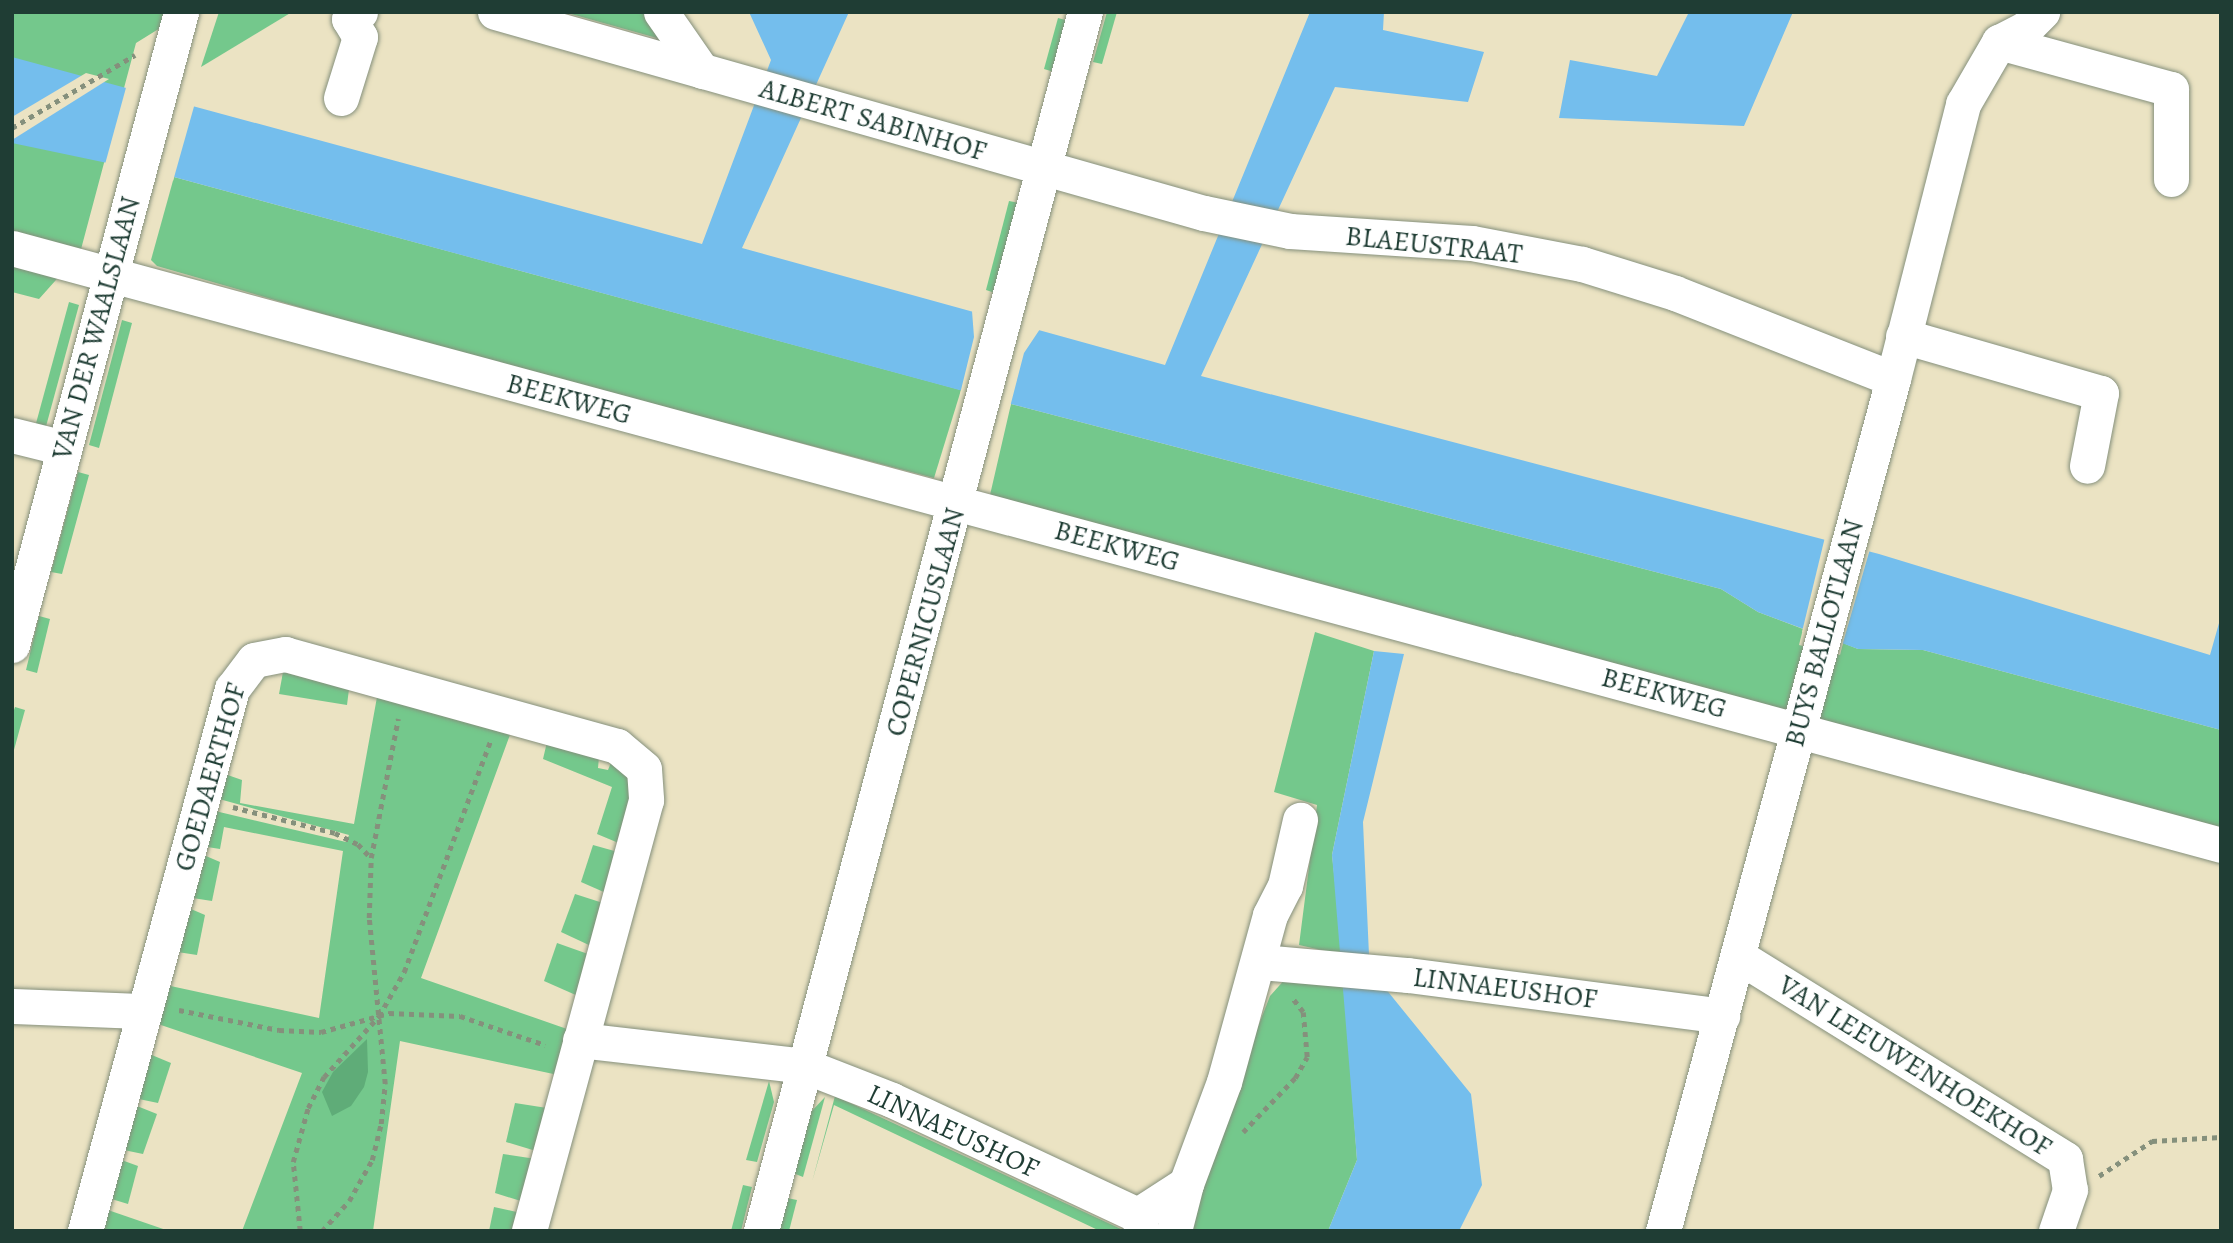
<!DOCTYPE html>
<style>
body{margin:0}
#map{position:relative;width:2233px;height:1243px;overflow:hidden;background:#ebe3c3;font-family:Alegreya,serif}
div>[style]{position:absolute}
.green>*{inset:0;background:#74c88c}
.forest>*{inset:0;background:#5fac78}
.water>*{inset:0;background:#74beed}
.pier>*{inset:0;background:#ebe3c3}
.path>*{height:4.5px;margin-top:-2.25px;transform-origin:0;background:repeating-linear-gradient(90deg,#85907c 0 5px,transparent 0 10px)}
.roads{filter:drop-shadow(0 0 2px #85907c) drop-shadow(0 0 2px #85907c)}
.minor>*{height:35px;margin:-17.5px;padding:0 17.5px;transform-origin:17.5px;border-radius:17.5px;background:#fff}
span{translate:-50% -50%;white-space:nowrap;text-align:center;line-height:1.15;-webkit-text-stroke:5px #fff;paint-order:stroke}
.street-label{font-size:28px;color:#1f3d34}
.frame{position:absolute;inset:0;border:14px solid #1f3d34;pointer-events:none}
</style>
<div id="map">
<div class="green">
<div style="clip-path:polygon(12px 12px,186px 12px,136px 43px,80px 253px,39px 299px,12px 292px)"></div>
<div style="clip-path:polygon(219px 12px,292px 12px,201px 67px)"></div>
<div style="clip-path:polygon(564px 12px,646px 12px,664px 40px)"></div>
<div style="clip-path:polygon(1107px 12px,1117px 12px,1102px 64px,1093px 62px)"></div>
<div style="clip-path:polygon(1058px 18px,1069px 21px,1054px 72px,1044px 69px)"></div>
<div style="clip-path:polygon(174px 177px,961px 390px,934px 478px,458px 353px,157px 266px,151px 260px)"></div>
<div style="clip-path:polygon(1009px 201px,1019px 203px,995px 293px,986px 290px)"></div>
<div style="clip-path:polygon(69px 302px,79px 305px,45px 430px,35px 427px)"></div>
<div style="clip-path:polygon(122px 320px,132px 323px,99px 448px,89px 445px)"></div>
<div style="clip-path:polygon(1011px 404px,1721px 589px,1758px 612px,1803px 629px,1799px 645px,1806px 647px,1787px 708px,1784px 711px,990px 495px)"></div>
<div style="clip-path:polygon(78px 472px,89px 475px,62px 574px,51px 572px)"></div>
<div style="clip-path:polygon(39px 616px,50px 619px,37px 673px,26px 670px)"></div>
<div style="clip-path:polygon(1315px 632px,1374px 651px,1332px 855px,1343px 955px,1299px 945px,1317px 805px,1274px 792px)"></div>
<div style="clip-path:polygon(1843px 643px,1858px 649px,1923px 650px,2221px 730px,2221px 828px,1816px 719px,1832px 653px,1840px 655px)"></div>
<div style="clip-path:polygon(283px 672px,349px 689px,347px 705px,279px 694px)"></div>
<div style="clip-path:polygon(377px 697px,511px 732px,421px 978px,567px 1029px,558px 1075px,400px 1041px,373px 1231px,242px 1231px,302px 1073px,158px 1024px,166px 985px,319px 1018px,343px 851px,224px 827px,220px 849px,201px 846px,211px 810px,346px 842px,349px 835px,212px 797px,219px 772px,242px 780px,240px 803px,354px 824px)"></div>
<div style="clip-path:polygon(15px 707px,25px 710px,12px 757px,12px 716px)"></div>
<div style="clip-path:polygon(547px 742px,599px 757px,598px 768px,608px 770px,612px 760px,638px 780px,621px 844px,597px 834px,612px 787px,543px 759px)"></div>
<div style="clip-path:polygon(593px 845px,618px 852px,606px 893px,581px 882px)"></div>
<div style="clip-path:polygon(199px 853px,220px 862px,212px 901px,186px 897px)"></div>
<div style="clip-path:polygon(575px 894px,603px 903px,591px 946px,561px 932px)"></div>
<div style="clip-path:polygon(184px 906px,205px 915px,197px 955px,171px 951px)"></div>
<div style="clip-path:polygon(557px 943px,588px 954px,578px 996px,544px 981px)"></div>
<div style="clip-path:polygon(1287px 977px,1344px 977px,1357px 1160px,1328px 1231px,1189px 1231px,1233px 1091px,1270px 996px)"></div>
<div style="clip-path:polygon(147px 1053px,171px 1063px,158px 1103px,134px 1098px)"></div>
<div style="clip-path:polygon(769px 1081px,774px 1102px,757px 1162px,746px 1160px)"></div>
<div style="clip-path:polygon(835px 1096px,1121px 1229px,1123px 1231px,1100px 1231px,834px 1105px,812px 1182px)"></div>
<div style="clip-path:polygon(825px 1097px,803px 1177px,793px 1173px,810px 1113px)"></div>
<div style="clip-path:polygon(515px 1103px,547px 1108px,536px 1151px,506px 1142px)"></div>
<div style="clip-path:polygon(132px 1104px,157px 1114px,143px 1154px,119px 1149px)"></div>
<div style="clip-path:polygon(503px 1154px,536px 1159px,524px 1202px,495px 1193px)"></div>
<div style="clip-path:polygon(116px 1158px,138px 1166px,128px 1204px,105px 1197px)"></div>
<div style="clip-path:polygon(743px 1185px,752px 1187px,741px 1231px,731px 1231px)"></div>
<div style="clip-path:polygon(787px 1198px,797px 1200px,789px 1231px,779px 1231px)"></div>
<div style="clip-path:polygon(494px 1207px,521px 1213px,515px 1231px,489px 1231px)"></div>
<div style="clip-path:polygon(105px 1209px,169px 1231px,100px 1231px)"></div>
</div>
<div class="forest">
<div style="clip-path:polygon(367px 1039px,368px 1072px,364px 1087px,351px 1106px,332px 1116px,322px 1092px,333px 1072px)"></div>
</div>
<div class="water">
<div style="clip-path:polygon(749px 12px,849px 12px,742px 248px,1165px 365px,1310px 12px,1384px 12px,1383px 30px,1484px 52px,1468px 102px,1335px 87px,1201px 376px,1879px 554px,2210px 655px,2221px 616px,2221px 730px,1923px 650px,1858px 649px,1758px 612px,1721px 589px,1011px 404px,174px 177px,12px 143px,12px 57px,702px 244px,771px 60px)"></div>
<div style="clip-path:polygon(1689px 12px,1793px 12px,1744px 126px,1559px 118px,1570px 60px,1657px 76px)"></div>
<div style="clip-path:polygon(1374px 651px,1404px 654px,1363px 822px,1369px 955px,1385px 988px,1471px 1094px,1482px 1185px,1459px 1231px,1328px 1231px,1357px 1160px,1332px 855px)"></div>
</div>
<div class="pier">
<div style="clip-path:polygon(86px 73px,109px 79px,12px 140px,12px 117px)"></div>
<div style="clip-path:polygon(127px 84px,195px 103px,173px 181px,104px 168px)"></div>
<div style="clip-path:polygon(972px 311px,1040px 329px,1024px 353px,1010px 407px,960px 394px,974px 337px)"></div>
<div style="clip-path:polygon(1825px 537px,1870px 549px,1842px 646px,1802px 632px)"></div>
</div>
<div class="path">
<div style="left:12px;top:128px;width:143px;rotate:-30.7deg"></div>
<div style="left:233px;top:807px;width:105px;rotate:14.3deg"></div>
<div style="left:335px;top:833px;width:25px;rotate:26deg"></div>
<div style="left:358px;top:844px;width:19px;rotate:47deg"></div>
<div style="left:179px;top:1010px;width:102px;rotate:11.3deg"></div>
<div style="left:279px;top:1030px;width:42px;rotate:2.7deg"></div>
<div style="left:321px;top:1032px;width:71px;rotate:-15.6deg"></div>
<div style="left:389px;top:1013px;width:71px;rotate:2.4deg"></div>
<div style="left:460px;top:1016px;width:90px;rotate:18.8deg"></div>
<div style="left:1243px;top:1132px;width:75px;rotate:-46.1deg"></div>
<div style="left:1295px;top:1078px;width:24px;rotate:-60deg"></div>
<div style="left:1307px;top:1057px;width:45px;rotate:-95.1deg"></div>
<div style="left:1303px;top:1012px;width:18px;rotate:-128deg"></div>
<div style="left:2099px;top:1176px;width:64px;rotate:-33.4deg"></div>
<div style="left:2152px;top:1141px;width:69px;rotate:-3.3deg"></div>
<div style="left:300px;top:1231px;width:69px;rotate:-95.8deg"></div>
<div style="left:293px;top:1162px;width:56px;rotate:-74.5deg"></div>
<div style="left:308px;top:1108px;width:35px;rotate:-63deg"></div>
<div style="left:324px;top:1077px;width:82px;rotate:-48deg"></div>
<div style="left:379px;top:1016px;width:51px;rotate:-60.4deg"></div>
<div style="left:404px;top:972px;width:246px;rotate:-69.5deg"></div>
<div style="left:322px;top:1231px;width:40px;rotate:-48deg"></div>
<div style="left:349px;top:1201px;width:47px;rotate:-60.7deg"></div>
<div style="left:372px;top:1160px;width:37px;rotate:-76deg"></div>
<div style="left:381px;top:1124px;width:40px;rotate:-84.3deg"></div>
<div style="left:385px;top:1084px;width:167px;rotate:-95.5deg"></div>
<div style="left:369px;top:918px;width:60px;rotate:-88.1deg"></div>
<div style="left:371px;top:858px;width:142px;rotate:-79deg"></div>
</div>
<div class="roads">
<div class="minor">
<div style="left:495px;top:12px;width:737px;rotate:15.83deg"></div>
<div style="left:1204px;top:213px;width:88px;rotate:11.8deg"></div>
<div style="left:1290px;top:231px;width:182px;rotate:3.8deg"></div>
<div style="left:1472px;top:243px;width:112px;rotate:10.8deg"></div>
<div style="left:1582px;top:264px;width:97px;rotate:17.3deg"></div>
<div style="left:1675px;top:293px;width:234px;rotate:21.5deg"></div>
<div style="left:661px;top:12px;width:72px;rotate:55.2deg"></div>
<div style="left:1999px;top:42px;width:178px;rotate:15.3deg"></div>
<div style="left:2171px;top:89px;width:90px;rotate:90deg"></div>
<div style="left:341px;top:98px;width:64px;rotate:-72.7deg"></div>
<div style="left:360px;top:37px;width:21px;rotate:-121deg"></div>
<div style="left:349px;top:19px;width:13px;rotate:-32deg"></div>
<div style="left:12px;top:248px;width:2288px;rotate:15.12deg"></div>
<div style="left:1903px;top:336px;width:206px;rotate:16.1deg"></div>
<div style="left:2101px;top:393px;width:74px;rotate:100.9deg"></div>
<div style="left:12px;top:435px;width:54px;rotate:14deg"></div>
<div style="left:12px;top:645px;width:655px;rotate:-75.05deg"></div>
<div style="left:1738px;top:956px;width:385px;rotate:31.8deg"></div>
<div style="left:2065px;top:1159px;width:31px;rotate:81deg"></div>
<div style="left:2070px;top:1190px;width:43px;rotate:108.9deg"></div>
<div style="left:1261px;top:962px;width:148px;rotate:5.1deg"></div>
<div style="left:1408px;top:975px;width:317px;rotate:7.4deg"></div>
<div style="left:12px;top:1006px;width:130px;rotate:2.2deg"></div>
<div style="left:580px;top:1040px;width:226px;rotate:6.6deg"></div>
<div style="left:805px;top:1066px;width:93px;rotate:21.3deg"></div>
<div style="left:892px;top:1100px;width:272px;rotate:25.1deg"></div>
<div style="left:85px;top:1231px;width:562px;rotate:-74.83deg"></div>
<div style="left:232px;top:689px;width:36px;rotate:-53deg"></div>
<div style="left:254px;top:660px;width:32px;rotate:-11deg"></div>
<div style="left:285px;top:654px;width:345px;rotate:15.5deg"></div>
<div style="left:617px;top:746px;width:35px;rotate:40deg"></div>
<div style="left:644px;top:769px;width:31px;rotate:86deg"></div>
<div style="left:646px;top:800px;width:447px;rotate:105.2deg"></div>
<div style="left:761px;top:1231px;width:1261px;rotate:-75.12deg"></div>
<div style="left:1142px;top:1231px;width:16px;rotate:-104deg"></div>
<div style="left:1138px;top:1215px;width:57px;rotate:-32.9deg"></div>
<div style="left:1186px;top:1184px;width:109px;rotate:-69.6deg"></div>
<div style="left:1224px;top:1082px;width:173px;rotate:-74.6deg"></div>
<div style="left:1270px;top:915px;width:33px;rotate:-63deg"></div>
<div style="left:1285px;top:886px;width:68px;rotate:-77.2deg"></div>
<div style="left:1174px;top:1231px;width:49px;rotate:-75.7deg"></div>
<div style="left:1663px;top:1231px;width:882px;rotate:-74.89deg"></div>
<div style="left:1893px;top:379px;width:284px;rotate:-75.7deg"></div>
<div style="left:1963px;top:104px;width:72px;rotate:-59.9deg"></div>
<div style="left:1999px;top:42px;width:30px;rotate:-27deg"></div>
<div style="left:2026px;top:28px;width:23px;rotate:-45deg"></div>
</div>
</div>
<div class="street-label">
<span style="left:873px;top:120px;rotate:16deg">ALBERT SABINHOF</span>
<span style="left:1434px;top:245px;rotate:6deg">BLAEUSTRAAT</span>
<span style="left:96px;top:328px;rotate:-75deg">VAN DER WAALSLAAN</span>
<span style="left:569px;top:399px;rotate:15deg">BEEKWEG</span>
<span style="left:1117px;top:546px;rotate:15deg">BEEKWEG</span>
<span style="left:925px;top:622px;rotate:-75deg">COPERNICUSLAAN</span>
<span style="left:1824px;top:633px;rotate:-75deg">BUYS BALLOTLAAN</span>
<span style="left:1664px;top:693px;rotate:15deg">BEEKWEG</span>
<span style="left:210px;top:777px;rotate:-74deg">GOEDAERTHOF</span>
<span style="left:1505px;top:988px;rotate:7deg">LINNAEUSHOF</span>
<span style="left:1915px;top:1066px;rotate:32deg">VAN LEEUWENHOEKHOF</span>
<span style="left:953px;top:1131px;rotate:25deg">LINNAEUSHOF</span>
</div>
<div class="frame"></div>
</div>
